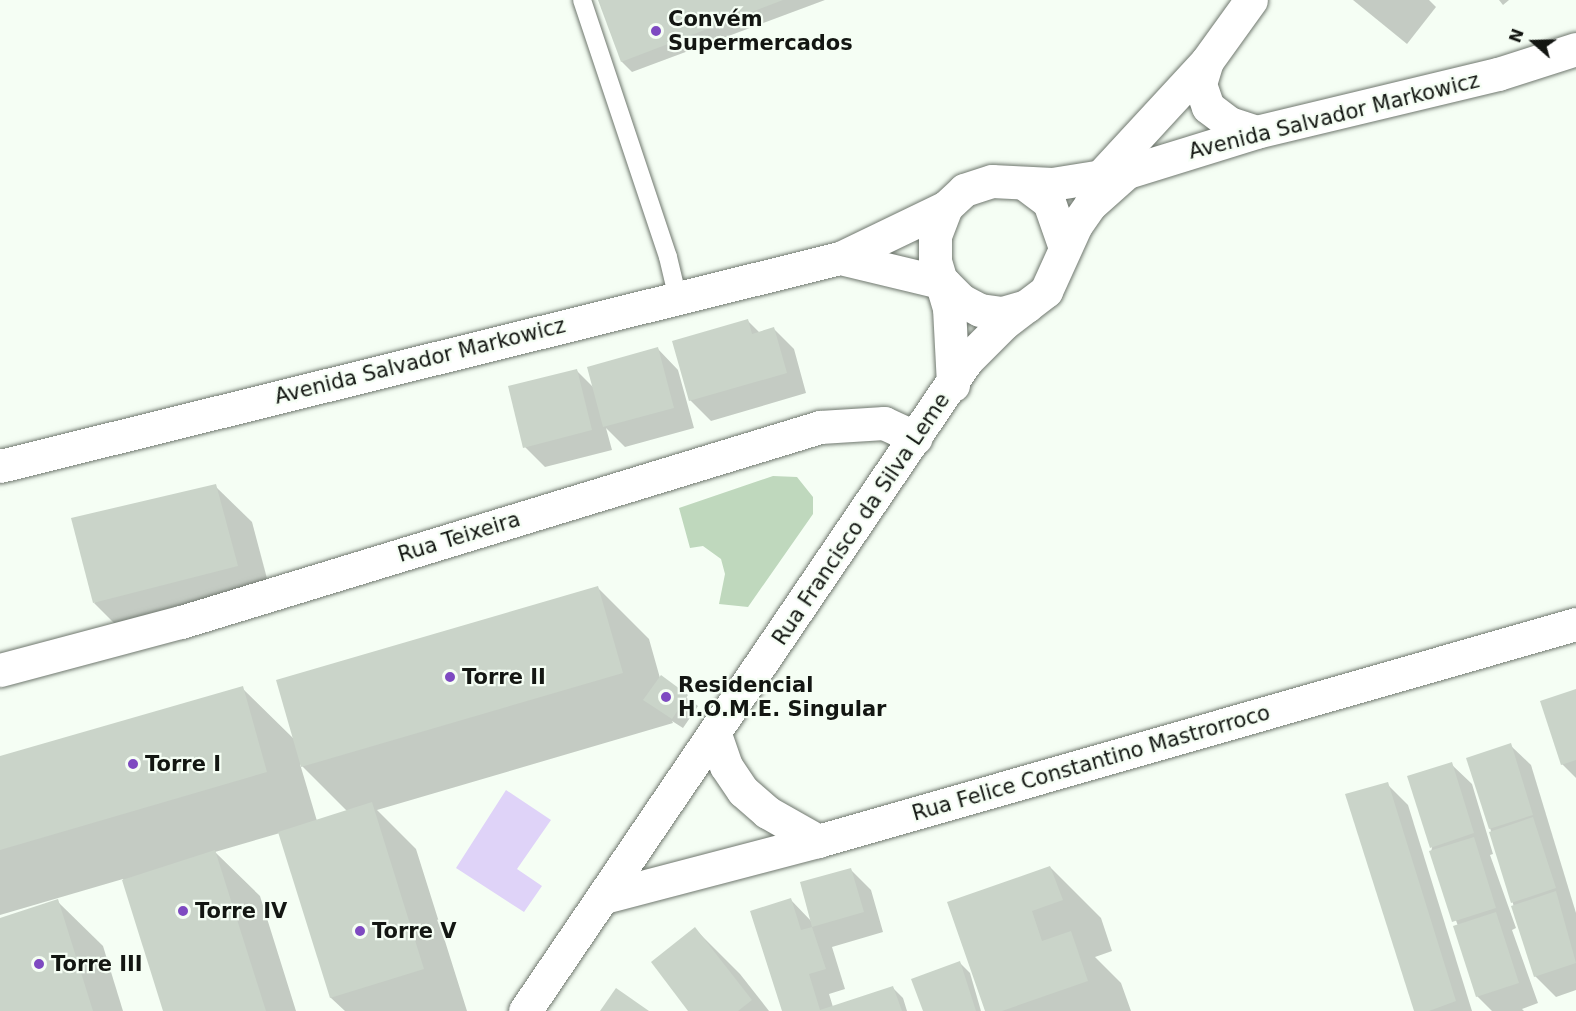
<!DOCTYPE html>
<meta charset="utf-8">
<style>
body{margin:0}
#map{position:relative;width:1576px;height:1011px;overflow:hidden;background:#f5fef4;font-family:"DejaVu Sans",sans-serif}
div>[style]{position:absolute}
.green>*{inset:0;background:#bfd8bd}
.water>*{inset:0;background:#dfd3f8}
.shadow>*{inset:0;background:#0003}
.building>*{inset:0;background:#cad4c9}
.roads{filter:drop-shadow(0 0 2px #6f776e) drop-shadow(0 0 2px #6f776e)}
.service>*{height:18px;margin:-9px;padding:0 9px;transform-origin:9px;border-radius:9px;background:#fff}
.minor>*{height:33px;margin:-16.5px;padding:0 16.5px;transform-origin:16.5px;border-radius:16.5px;background:#fff}
.tertiary>*{height:33px;margin:-16.5px;padding:0 16.5px;transform-origin:16.5px;border-radius:16.5px;background:#fff}
.dots>*{width:16px;height:16px;translate:-50% -50%;box-sizing:border-box;border:3px solid #f5fef4;border-radius:50%}
span{translate:-50% -50%;white-space:nowrap;text-align:center;line-height:1.15;-webkit-text-stroke:4.5px #f5fef4;paint-order:stroke}
.poi-label{font-size:21px;color:#131612;font-weight:700}
.left{translate:0 -50%;text-align:left}
.street-label{font-size:21px;color:#131612}
.north{position:absolute;left:1504px;top:12px;width:60px;height:60px;-webkit-text-stroke:4px #f5fef4;paint-order:stroke;rotate:290deg;font-size:16px;font-weight:700;line-height:24px;text-align:center;color:#131612}
.north::after{content:'';display:block;margin:auto;width:21px;height:27px;background:#131612;clip-path:polygon(50% 0,100% 100%,50% 72%,0 100%)}
</style>
<div id="map">
<div class="green">
<div style="clip-path:polygon(773px 476px,797px 477px,813px 497px,813px 514px,748px 607px,719px 604px,725px 574px,721px 559px,703px 546px,690px 548px,679px 508px)"></div>
</div>
<div class="water">
<div style="clip-path:polygon(506px 790px,551px 820px,517px 869px,542px 886px,524px 912px,456px 868px)"></div>
</div>
<div class="shadow">
<div style="clip-path:polygon(599px 0,825px 0,632px 72px,622px 62px)"></div>
<div style="clip-path:polygon(1353px 0,1429px 0,1436px 7px,1407px 44px)"></div>
<div style="clip-path:polygon(1499px 0,1509px 0,1503px 5px)"></div>
<div style="clip-path:polygon(748px 321px,760px 333px,774px 329px,794px 349px,806px 393px,711px 421px,690px 400px)"></div>
<div style="clip-path:polygon(658px 349px,678px 370px,694px 428px,625px 447px,606px 428px,612px 450px,545px 467px,525px 447px,576px 370px,594px 388px)"></div>
<div style="clip-path:polygon(215px 486px,252px 522px,273px 601px,130px 639px,94px 603px)"></div>
<div style="clip-path:polygon(evenodd,598px 588px,649px 639px,660px 678px,698px 706px,683px 728px,672px 721px,673px 723px,377px 810px,416px 849px,467px 1011px,345px 1011px,331px 998px,280px 833px,215px 852px,260px 896px,296px 1011px,164px 1011px,123px 879px,0 915px,0 758px,242px 688px,295px 740px,598px 588px,300px 764px,348px 812px,317px 821px,300px 764px)"></div>
<div style="clip-path:polygon(1576px 691px,1576px 778px,1562px 764px)"></div>
<div style="clip-path:polygon(1510px 745px,1531px 765px,1576px 913px,1576px 990px,1556px 997px,1535px 976px,1490px 828px)"></div>
<div style="clip-path:polygon(1451px 764px,1472px 784px,1493px 854px,1490px 855px,1516px 928px,1512px 930px,1538px 1003px,1522px 1009px,1524px 1011px,1492px 1011px,1477px 996px,1458px 926px,1431px 852px)"></div>
<div style="clip-path:polygon(1387px 784px,1408px 805px,1472px 1011px,1415px 1011px)"></div>
<div style="clip-path:polygon(1050px 867px,1101px 918px,1112px 951px,1095px 957px,1121px 983px,1131px 1011px,987px 1011px)"></div>
<div style="clip-path:polygon(851px 870px,871px 890px,883px 932px,832px 947px,845px 989px,829px 994px,833px 1007px,893px 988px,903px 998px,907px 1011px,783px 1011px,790px 899px,812px 922px)"></div>
<div style="clip-path:polygon(57px 901px,103px 946px,123px 1011px,0 1011px,0 919px)"></div>
<div style="clip-path:polygon(695px 929px,740px 974px,769px 1011px,690px 1011px)"></div>
<div style="clip-path:polygon(960px 963px,970px 973px,981px 1011px,923px 1011px)"></div>
</div>
<div class="building">
<div style="clip-path:polygon(598px 0,783px 0,621px 62px)"></div>
<div style="clip-path:polygon(748px 319px,752px 334px,774px 327px,787px 373px,689px 401px,672px 341px)"></div>
<div style="clip-path:polygon(658px 347px,674px 408px,603px 427px,587px 367px)"></div>
<div style="clip-path:polygon(577px 369px,592px 430px,523px 448px,508px 386px)"></div>
<div style="clip-path:polygon(216px 484px,238px 566px,93px 603px,71px 518px)"></div>
<div style="clip-path:polygon(598px 586px,623px 673px,301px 767px,276px 680px)"></div>
<div style="clip-path:polygon(661px 675px,688px 695px,672px 719px,643px 700px)"></div>
<div style="clip-path:polygon(243px 686px,267px 772px,0 850px,0 756px)"></div>
<div style="clip-path:polygon(1576px 689px,1576px 760px,1561px 765px,1540px 701px)"></div>
<div style="clip-path:polygon(1511px 743px,1533px 815px,1489px 829px,1466px 758px)"></div>
<div style="clip-path:polygon(1452px 762px,1474px 833px,1430px 848px,1407px 776px)"></div>
<div style="clip-path:polygon(1388px 782px,1456px 1001px,1429px 1011px,1414px 1011px,1345px 794px)"></div>
<div style="clip-path:polygon(372px 802px,424px 969px,330px 998px,278px 832px)"></div>
<div style="clip-path:polygon(1533px 817px,1556px 888px,1511px 903px,1489px 832px)"></div>
<div style="clip-path:polygon(1474px 837px,1496px 908px,1452px 922px,1429px 851px)"></div>
<div style="clip-path:polygon(215px 850px,266px 1011px,163px 1011px,122px 880px)"></div>
<div style="clip-path:polygon(1050px 866px,1063px 900px,1032px 911px,1042px 941px,1071px 931px,1088px 981px,1002px 1011px,985px 1011px,947px 902px)"></div>
<div style="clip-path:polygon(851px 868px,864px 912px,812px 927px,800px 882px)"></div>
<div style="clip-path:polygon(1556px 891px,1576px 963px,1534px 977px,1511px 906px)"></div>
<div style="clip-path:polygon(791px 898px,801px 930px,812px 927px,826px 969px,809px 974px,820px 1010px,893px 986px,902px 1011px,782px 1011px,750px 911px)"></div>
<div style="clip-path:polygon(58px 899px,93px 1011px,0 1011px,0 918px)"></div>
<div style="clip-path:polygon(1496px 912px,1519px 983px,1476px 997px,1453px 926px)"></div>
<div style="clip-path:polygon(695px 927px,752px 1000px,738px 1011px,688px 1011px,651px 962px)"></div>
<div style="clip-path:polygon(960px 961px,976px 1011px,923px 1011px,911px 979px)"></div>
<div style="clip-path:polygon(616px 988px,649px 1011px,600px 1011px)"></div>
</div>
<div class="roads">
<div class="service">
<div style="left:582px;top:0;width:271px;rotate:71.5deg"></div>
<div style="left:668px;top:257px;width:43px;rotate:76.6deg"></div>
</div>
<div class="minor">
<div style="left:0;top:670px;width:187px;rotate:-14.9deg"></div>
<div style="left:181px;top:622px;width:668px;rotate:-16.97deg"></div>
<div style="left:820px;top:427px;width:64px;rotate:-3.6deg"></div>
<div style="left:884px;top:423px;width:35px;rotate:25deg"></div>
<div style="left:715px;top:734px;width:34px;rotate:71deg"></div>
<div style="left:726px;top:766px;width:30px;rotate:56deg"></div>
<div style="left:743px;top:791px;width:32px;rotate:41deg"></div>
<div style="left:767px;top:812px;width:59px;rotate:29.6deg"></div>
<div style="left:604px;top:897px;width:221px;rotate:-14.7deg"></div>
<div style="left:818px;top:841px;width:788px;rotate:-15.98deg"></div>
</div>
<div class="tertiary">
<div style="left:1207px;top:61px;width:24px;rotate:107deg"></div>
<div style="left:1200px;top:84px;width:24px;rotate:71deg"></div>
<div style="left:1208px;top:107px;width:26px;rotate:37deg"></div>
<div style="left:1229px;top:123px;width:28px;rotate:18deg"></div>
<div style="left:1100px;top:177px;width:158px;rotate:-47.3deg"></div>
<div style="left:1207px;top:61px;width:75px;rotate:-54.2deg"></div>
<div style="left:1025px;top:184px;width:30px;rotate:37deg"></div>
<div style="left:1049px;top:202px;width:46px;rotate:70.8deg"></div>
<div style="left:946px;top:207px;width:30px;rotate:111deg"></div>
<div style="left:935px;top:235px;width:26px;rotate:90deg"></div>
<div style="left:935px;top:261px;width:49px;rotate:73.4deg"></div>
<div style="left:949px;top:308px;width:77px;rotate:87deg"></div>
<div style="left:840px;top:258px;width:107px;rotate:13.5deg"></div>
<div style="left:944px;top:283px;width:24px;rotate:45deg"></div>
<div style="left:961px;top:300px;width:21px;rotate:28deg"></div>
<div style="left:980px;top:310px;width:22px;rotate:8deg"></div>
<div style="left:1002px;top:313px;width:26px;rotate:-16deg"></div>
<div style="left:0;top:466px;width:865px;rotate:-13.91deg"></div>
<div style="left:840px;top:258px;width:118px;rotate:-25.7deg"></div>
<div style="left:946px;top:207px;width:25px;rotate:-43deg"></div>
<div style="left:964px;top:190px;width:29px;rotate:-18deg"></div>
<div style="left:992px;top:181px;width:60px;rotate:2.9deg"></div>
<div style="left:1052px;top:184px;width:76px;rotate:-9.1deg"></div>
<div style="left:1127px;top:172px;width:135px;rotate:-17.2deg"></div>
<div style="left:1256px;top:132px;width:249px;rotate:-13.5deg"></div>
<div style="left:1498px;top:74px;width:82px;rotate:-17.8deg"></div>
<div style="left:525px;top:1011px;width:787px;rotate:-55.83deg"></div>
<div style="left:967px;top:360px;width:52px;rotate:-45deg"></div>
<div style="left:1004px;top:323px;width:53px;rotate:-37.3deg"></div>
<div style="left:1046px;top:291px;width:72px;rotate:-65.6deg"></div>
<div style="left:1076px;top:225px;width:24px;rotate:-55deg"></div>
<div style="left:1090px;top:205px;width:50px;rotate:-41.7deg"></div>
</div>
</div>
<div class="dots">
<div style="left:656px;top:31px;background:#7e4ac1"></div>
<div style="left:450px;top:677px;background:#7e4ac1"></div>
<div style="left:666px;top:697px;background:#7e4ac1"></div>
<div style="left:133px;top:764px;background:#7e4ac1"></div>
<div style="left:183px;top:911px;background:#7e4ac1"></div>
<div style="left:360px;top:931px;background:#7e4ac1"></div>
<div style="left:39px;top:964px;background:#7e4ac1"></div>
</div>
<div class="poi-label">
<span class="left" style="left:668px;top:31px">Convém<br>Supermercados</span>
<span class="left" style="left:462px;top:677px">Torre II</span>
<span class="left" style="left:678px;top:697px">Residencial<br>H.O.M.E. Singular</span>
<span class="left" style="left:145px;top:764px">Torre I</span>
<span class="left" style="left:195px;top:911px">Torre IV</span>
<span class="left" style="left:372px;top:931px">Torre V</span>
<span class="left" style="left:51px;top:964px">Torre III</span>
</div>
<div class="street-label">
<span style="left:1334px;top:116px;rotate:-14deg">Avenida Salvador Markowicz</span>
<span style="left:420px;top:361px;rotate:-14deg">Avenida Salvador Markowicz</span>
<span style="left:861px;top:519px;rotate:-56deg">Rua Francisco da Silva Leme</span>
<span style="left:459px;top:537px;rotate:-17deg">Rua Teixeira</span>
<span style="left:1091px;top:763px;rotate:-16deg">Rua Felice Constantino Mastrorroco</span>
</div>
<div class="north">N</div>
</div>
